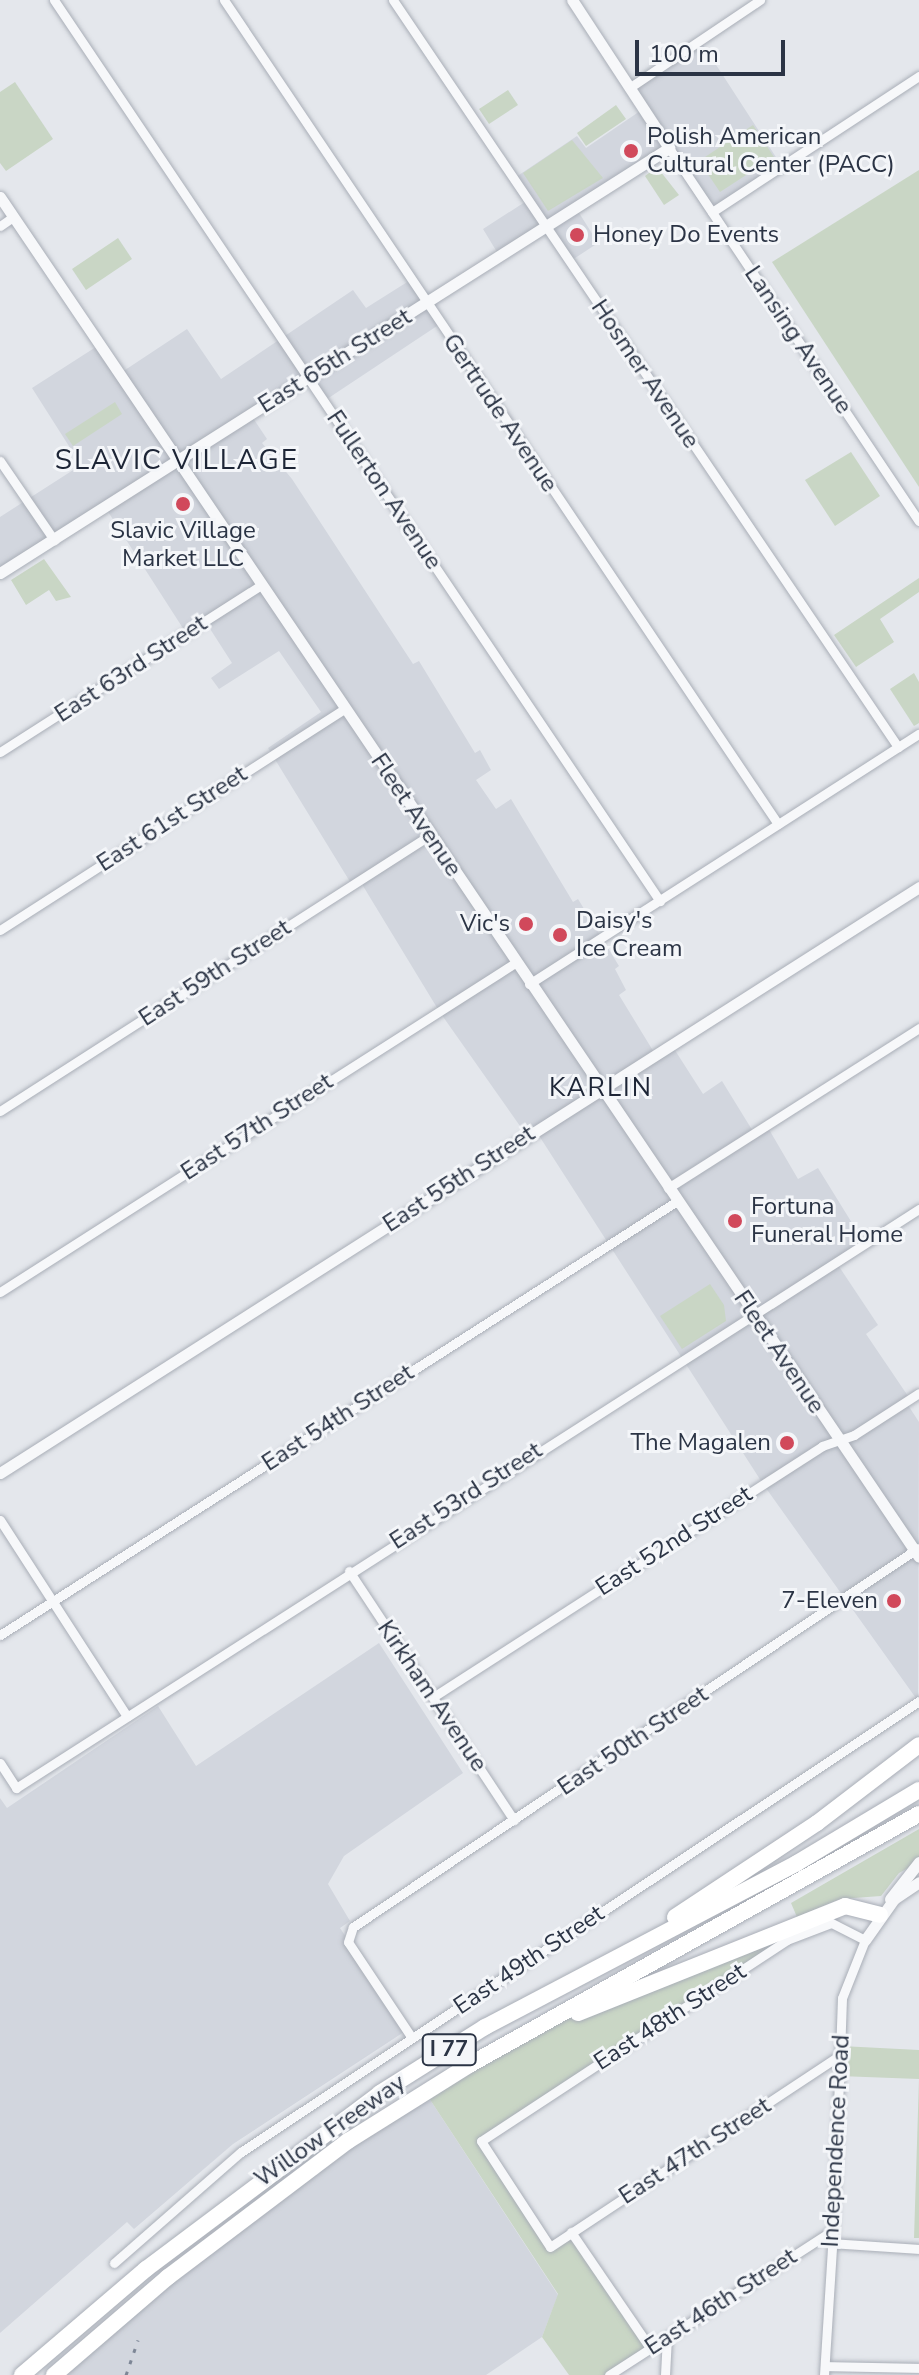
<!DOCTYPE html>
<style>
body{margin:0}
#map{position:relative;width:919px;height:2375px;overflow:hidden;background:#e4e7ec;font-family:"Nunito Sans",sans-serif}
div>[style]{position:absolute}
.built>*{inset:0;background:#d2d6de}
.green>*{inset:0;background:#c9d6c5}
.roads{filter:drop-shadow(0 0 2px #a9aeb7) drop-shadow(0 0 2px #a9aeb7)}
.minor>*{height:9px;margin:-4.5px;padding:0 4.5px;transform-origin:4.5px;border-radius:4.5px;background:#f7f8fa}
.tertiary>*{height:11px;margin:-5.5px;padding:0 5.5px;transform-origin:5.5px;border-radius:5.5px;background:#f7f8fa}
.motorway>*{height:16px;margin:-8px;padding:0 8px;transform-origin:8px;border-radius:8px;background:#fff}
.rail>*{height:3px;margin-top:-1.5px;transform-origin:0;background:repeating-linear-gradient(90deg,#7d8696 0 4px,transparent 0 12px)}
.dots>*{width:22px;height:22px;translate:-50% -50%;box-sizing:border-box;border:4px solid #f4f6f9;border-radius:50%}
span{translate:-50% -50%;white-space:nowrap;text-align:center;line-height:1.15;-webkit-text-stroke:6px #f4f6f9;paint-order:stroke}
.shield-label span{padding:2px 6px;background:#f4f6f9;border:2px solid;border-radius:6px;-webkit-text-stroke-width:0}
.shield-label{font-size:22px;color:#2b3445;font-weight:700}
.poi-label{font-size:24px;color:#2b3445}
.left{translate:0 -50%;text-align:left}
.right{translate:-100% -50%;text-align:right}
.street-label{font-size:24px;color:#2b3445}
.neighbourhood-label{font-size:26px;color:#1d2536;letter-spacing:2px}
.quarter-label{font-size:28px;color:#1d2536;letter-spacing:2px}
.scale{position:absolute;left:635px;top:40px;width:150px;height:36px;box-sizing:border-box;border:4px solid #2b3445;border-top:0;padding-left:10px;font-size:24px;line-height:28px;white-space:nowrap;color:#2b3445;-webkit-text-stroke:6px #f4f6f9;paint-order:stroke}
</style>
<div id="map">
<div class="built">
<div style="clip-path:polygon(700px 40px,783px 168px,712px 212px,670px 148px,576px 208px,598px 243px,569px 262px,546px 227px,500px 257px,483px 229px,528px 200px,513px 179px,577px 136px,586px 148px,643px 109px,629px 88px)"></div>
<div style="clip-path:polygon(412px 279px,440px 324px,324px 401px,308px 378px,251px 415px,267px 439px,262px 443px,292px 479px,413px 664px,419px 661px,475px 753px,480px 750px,491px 770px,476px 780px,496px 809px,511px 799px,573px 902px,578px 899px,619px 966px,615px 969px,626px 990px,619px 995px,655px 1054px,671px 1044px,703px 1094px,722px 1081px,754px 1133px,767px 1126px,798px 1179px,818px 1168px,865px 1244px,836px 1262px,878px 1325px,866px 1334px,910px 1399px,906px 1402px,919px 1422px,918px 1701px,763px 1484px,536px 1131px,527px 1136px,439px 1011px,360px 881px,352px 885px,268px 748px,321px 712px,279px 651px,219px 689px,211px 678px,232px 663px,205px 621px,186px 633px,105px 507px,0 572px,0 517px,81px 465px,32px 388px,99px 345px,119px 374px,187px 329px,221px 379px,353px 290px,366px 308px)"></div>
<div style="clip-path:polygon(379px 1643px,463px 1773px,344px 1856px,328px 1884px,350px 1921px,340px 1928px,407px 2030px,233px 2144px,134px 2229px,127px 2222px,0 2333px,0 1798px,7px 1808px,158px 1706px,196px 1766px)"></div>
<div style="clip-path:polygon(425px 2092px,558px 2295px,542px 2337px,486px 2375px,54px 2375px,168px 2277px)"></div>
</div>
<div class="green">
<div style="clip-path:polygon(15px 82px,53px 139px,6px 171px,0 163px,0 92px)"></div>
<div style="clip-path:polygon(508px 90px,518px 105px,489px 124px,479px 109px)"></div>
<div style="clip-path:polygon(616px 105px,626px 119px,586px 146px,577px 133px)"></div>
<div style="clip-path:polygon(753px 125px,774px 157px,720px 192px,699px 161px)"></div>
<div style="clip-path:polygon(572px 140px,603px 178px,548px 211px,523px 173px)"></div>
<div style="clip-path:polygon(657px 167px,679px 195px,664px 205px,645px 176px)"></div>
<div style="clip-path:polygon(919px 170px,919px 487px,772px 262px)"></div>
<div style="clip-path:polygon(118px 238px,132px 259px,86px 290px,72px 269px)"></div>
<div style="clip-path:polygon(115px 402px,122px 414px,73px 446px,65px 434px)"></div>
<div style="clip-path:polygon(851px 452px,880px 496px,835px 526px,805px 480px)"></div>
<div style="clip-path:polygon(44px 559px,71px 597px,56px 601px,49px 590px,26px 605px,11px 580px)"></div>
<div style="clip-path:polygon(919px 578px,919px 592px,880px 619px,894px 642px,856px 667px,834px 635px)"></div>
<div style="clip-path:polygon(914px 673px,919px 682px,919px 723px,914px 726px,890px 689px)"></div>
<div style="clip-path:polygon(710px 1284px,724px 1305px,726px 1321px,682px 1349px,660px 1316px)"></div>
<div style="clip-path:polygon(919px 1829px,919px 1862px,899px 1873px,881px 1896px,840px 1899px,797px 1917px,791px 1903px)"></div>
<div style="clip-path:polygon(787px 1940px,481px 2141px,549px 2246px,571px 2232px,650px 2348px,609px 2375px,569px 2375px,542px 2337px,558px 2294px,425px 2092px,525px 2035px,748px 1942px)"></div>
<div style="clip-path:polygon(841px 2046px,919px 2050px,919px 2238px,914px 2238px,919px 2079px,839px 2076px)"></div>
</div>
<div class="roads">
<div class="minor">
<div style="left:54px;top:0;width:1086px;rotate:56.08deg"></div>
<div style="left:224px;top:0;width:993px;rotate:56.09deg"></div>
<div style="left:393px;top:0;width:902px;rotate:55.94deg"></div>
<div style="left:629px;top:88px;width:158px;rotate:-33.9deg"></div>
<div style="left:669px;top:148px;width:449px;rotate:56.2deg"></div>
<div style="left:712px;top:212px;width:248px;rotate:-33.3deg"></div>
<div style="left:0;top:226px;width:16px;rotate:-35deg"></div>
<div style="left:0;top:461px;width:96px;rotate:55.6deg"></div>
<div style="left:0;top:752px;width:310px;rotate:-32.6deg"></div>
<div style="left:0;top:930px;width:409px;rotate:-32.7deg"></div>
<div style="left:529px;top:984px;width:463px;rotate:-32.7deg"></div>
<div style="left:0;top:1111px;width:511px;rotate:-32.69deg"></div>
<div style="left:668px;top:1188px;width:298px;rotate:-32.5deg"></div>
<div style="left:0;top:1292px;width:611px;rotate:-32.57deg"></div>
<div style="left:0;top:1520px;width:234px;rotate:57.1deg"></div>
<div style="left:349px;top:1571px;width:299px;rotate:56.5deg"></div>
<div style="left:0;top:1635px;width:804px;rotate:-32.66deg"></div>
<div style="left:433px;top:1697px;width:463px;rotate:-32.8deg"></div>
<div style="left:822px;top:1446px;width:34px;rotate:-19deg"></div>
<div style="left:854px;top:1435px;width:77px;rotate:-32.9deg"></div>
<div style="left:0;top:1763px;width:30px;rotate:57deg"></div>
<div style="left:16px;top:1788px;width:1073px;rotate:-32.67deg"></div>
<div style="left:412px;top:2038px;width:115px;rotate:-123.7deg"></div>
<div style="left:348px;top:1942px;width:16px;rotate:-72deg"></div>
<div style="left:353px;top:1927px;width:680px;rotate:-33.85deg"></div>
<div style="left:571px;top:2232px;width:140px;rotate:55.7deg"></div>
<div style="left:831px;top:2243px;width:88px;rotate:3.9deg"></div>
<div style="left:114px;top:2263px;width:169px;rotate:-41.2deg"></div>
<div style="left:241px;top:2152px;width:814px;rotate:-33.63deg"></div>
<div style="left:825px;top:2366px;width:94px;rotate:1.2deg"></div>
<div style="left:609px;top:2375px;width:267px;rotate:-32.9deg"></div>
<div style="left:665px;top:2375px;width:38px;rotate:-87deg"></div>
<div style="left:824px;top:2375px;width:145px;rotate:-86.4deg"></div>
<div style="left:833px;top:2230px;width:175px;rotate:-87.7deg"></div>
<div style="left:840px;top:2055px;width:57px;rotate:-88deg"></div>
<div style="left:842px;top:1998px;width:62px;rotate:-68.4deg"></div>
<div style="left:865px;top:1940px;width:38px;rotate:-153deg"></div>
<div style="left:831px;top:1923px;width:47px;rotate:158.9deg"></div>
<div style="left:787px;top:1940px;width:366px;rotate:146.7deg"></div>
<div style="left:481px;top:2141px;width:126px;rotate:56.9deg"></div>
<div style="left:550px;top:2247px;width:348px;rotate:-33.5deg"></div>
</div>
<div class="tertiary">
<div style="left:0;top:197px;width:1641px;rotate:55.95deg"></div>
<div style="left:0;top:573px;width:793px;rotate:-32.43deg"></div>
<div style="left:669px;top:148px;width:177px;rotate:-123.2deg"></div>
<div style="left:0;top:1473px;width:1090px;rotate:-32.52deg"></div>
<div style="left:890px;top:1899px;width:47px;rotate:-51.9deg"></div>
<div style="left:865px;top:1940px;width:50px;rotate:-54.7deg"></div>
<div style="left:894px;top:1899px;width:30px;rotate:-34deg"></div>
</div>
<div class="motorway">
<div style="left:675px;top:1917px;width:170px;rotate:-33.5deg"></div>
<div style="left:817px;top:1823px;width:128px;rotate:-37.4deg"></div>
<div style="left:578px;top:2013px;width:288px;rotate:-21.8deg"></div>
<div style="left:845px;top:1906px;width:36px;rotate:14deg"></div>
<div style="left:22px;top:2375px;width:163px;rotate:-40.5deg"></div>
<div style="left:146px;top:2269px;width:293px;rotate:-36.9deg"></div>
<div style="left:380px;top:2093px;width:124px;rotate:-32.2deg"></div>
<div style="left:485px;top:2027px;width:352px;rotate:-27.7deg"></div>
<div style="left:797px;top:1863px;width:142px;rotate:-30.9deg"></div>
<div style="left:54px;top:2375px;width:150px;rotate:-40.7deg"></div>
<div style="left:168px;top:2277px;width:226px;rotate:-37.1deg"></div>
<div style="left:348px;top:2141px;width:143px;rotate:-32.1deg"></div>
<div style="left:469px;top:2065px;width:515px;rotate:-29.15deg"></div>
</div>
</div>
<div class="rail">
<div style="left:126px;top:2375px;width:37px;rotate:-71deg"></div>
</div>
<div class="dots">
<div style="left:631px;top:151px;background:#d1495b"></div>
<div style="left:577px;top:235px;background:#d1495b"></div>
<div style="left:183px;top:504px;background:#d1495b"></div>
<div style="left:526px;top:924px;background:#d1495b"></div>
<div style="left:560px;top:935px;background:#d1495b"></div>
<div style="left:735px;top:1221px;background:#d1495b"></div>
<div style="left:787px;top:1443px;background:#d1495b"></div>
<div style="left:894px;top:1601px;background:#d1495b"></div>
</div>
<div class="shield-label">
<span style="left:449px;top:2050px">I 77</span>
</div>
<div class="poi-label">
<span class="left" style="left:647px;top:151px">Polish American<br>Cultural Center (PACC)</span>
<span class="left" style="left:593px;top:235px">Honey Do Events</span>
<span style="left:183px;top:545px">Slavic Village<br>Market LLC</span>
<span class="left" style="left:576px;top:935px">Daisy's<br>Ice Cream</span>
<span class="right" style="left:510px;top:924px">Vic's</span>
<span class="left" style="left:751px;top:1221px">Fortuna<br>Funeral Home</span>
<span class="right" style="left:771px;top:1443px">The Magalen</span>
<span class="right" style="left:878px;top:1601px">7-Eleven</span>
</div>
<div class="street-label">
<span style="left:798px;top:340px;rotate:56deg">Lansing Avenue</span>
<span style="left:335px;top:361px;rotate:-32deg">East 65th Street</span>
<span style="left:645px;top:374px;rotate:56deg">Hosmer Avenue</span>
<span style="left:500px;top:413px;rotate:56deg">Gertrude Avenue</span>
<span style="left:384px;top:490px;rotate:56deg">Fullerton Avenue</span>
<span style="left:131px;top:669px;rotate:-33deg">East 63rd Street</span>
<span style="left:416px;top:815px;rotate:56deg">Fleet Avenue</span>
<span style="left:172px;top:819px;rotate:-33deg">East 61st Street</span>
<span style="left:215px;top:973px;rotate:-33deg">East 59th Street</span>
<span style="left:257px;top:1127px;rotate:-33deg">East 57th Street</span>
<span style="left:459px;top:1179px;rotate:-33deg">East 55th Street</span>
<span style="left:779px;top:1352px;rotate:56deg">Fleet Avenue</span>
<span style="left:338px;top:1418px;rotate:-33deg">East 54th Street</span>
<span style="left:466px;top:1496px;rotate:-33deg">East 53rd Street</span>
<span style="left:674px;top:1541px;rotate:-33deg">East 52nd Street</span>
<span style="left:432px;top:1696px;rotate:56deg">Kirkham Avenue</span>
<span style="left:633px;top:1741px;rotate:-34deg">East 50th Street</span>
<span style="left:529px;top:1960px;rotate:-34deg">East 49th Street</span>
<span style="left:670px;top:2017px;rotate:-33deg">East 48th Street</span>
<span style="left:330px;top:2131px;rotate:-35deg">Willow Freeway</span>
<span style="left:836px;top:2141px;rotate:-87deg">Independence Road</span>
<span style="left:695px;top:2151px;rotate:-33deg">East 47th Street</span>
<span style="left:721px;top:2302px;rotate:-33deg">East 46th Street</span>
</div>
<div class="neighbourhood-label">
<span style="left:601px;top:1088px">KARLIN</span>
</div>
<div class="quarter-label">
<span style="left:177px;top:460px">SLAVIC VILLAGE</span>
</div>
<div class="scale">100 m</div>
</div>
